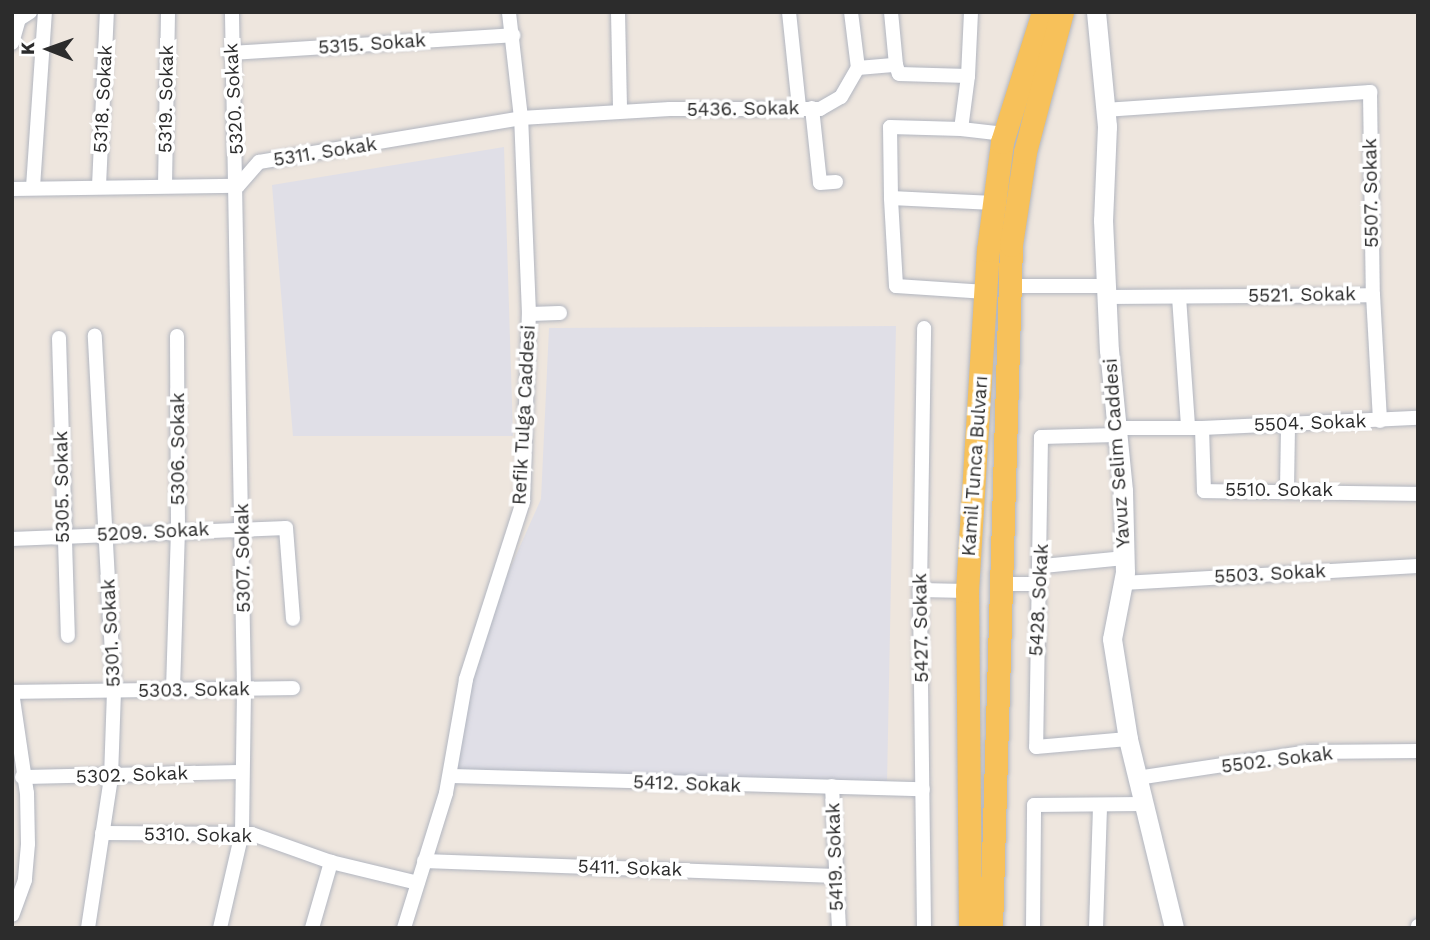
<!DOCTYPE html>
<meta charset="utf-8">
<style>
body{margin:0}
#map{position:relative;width:1430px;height:940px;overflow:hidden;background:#eee6de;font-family:"Work Sans",sans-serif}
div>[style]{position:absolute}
.industrial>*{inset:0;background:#e0dfe7}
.roads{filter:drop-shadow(0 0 2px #b2b6c0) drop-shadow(0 0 2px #b2b6c0)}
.street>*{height:14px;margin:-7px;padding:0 7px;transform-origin:7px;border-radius:7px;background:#fff}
.secondary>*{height:19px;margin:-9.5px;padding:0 9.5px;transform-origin:9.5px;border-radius:9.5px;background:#fff}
.primary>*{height:23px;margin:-11.5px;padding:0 11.5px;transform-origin:11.5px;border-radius:11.5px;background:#f7c15a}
span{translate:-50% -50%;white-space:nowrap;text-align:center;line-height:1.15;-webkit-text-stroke:7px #fff;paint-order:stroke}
.street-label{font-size:19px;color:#2c2c2c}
.frame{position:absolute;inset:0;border:14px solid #2c2c2c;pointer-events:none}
.north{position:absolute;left:14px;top:14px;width:70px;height:70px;-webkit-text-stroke:5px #fff;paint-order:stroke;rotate:271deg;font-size:19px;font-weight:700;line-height:28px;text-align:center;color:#2c2c2c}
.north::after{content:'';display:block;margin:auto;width:24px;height:32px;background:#2c2c2c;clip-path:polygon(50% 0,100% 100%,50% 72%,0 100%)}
</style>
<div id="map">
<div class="industrial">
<div style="clip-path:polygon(504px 147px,513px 436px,293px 436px,272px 185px)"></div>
<div style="clip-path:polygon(896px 326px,887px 785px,455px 778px,481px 634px,541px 499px,549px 328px)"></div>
</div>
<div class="roads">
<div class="street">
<div style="left:618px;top:12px;width:99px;rotate:88.8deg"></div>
<div style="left:789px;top:12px;width:96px;rotate:84deg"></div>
<div style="left:851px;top:12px;width:56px;rotate:82.9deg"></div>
<div style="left:891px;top:12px;width:53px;rotate:84.6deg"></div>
<div style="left:12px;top:43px;width:25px;rotate:-74deg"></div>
<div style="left:19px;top:19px;width:13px;rotate:-32deg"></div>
<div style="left:230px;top:53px;width:284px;rotate:-3.6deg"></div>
<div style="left:968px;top:76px;width:64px;rotate:-87.3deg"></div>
<div style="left:812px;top:108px;width:75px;rotate:83.9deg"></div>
<div style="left:820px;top:183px;width:16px;rotate:-4deg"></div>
<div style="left:1104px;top:110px;width:267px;rotate:-3.9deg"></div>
<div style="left:1370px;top:92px;width:203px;rotate:89.2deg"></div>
<div style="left:165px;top:185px;width:173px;rotate:-89deg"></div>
<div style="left:99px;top:186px;width:174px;rotate:-87.4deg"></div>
<div style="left:33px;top:187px;width:175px;rotate:-86.1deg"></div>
<div style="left:12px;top:189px;width:226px;rotate:-0.8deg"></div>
<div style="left:238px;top:186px;width:32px;rotate:-49deg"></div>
<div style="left:259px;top:162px;width:266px;rotate:-9.5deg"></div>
<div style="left:521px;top:118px;width:149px;rotate:-3.5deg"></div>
<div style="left:670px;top:109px;width:150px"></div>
<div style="left:820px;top:109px;width:24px;rotate:-30deg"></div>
<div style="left:841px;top:97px;width:34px;rotate:-60deg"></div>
<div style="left:858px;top:68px;width:38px;rotate:-5deg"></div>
<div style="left:896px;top:65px;width:9px;rotate:72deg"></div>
<div style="left:899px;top:74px;width:69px;rotate:1.7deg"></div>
<div style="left:968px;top:76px;width:53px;rotate:97.5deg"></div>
<div style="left:961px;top:129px;width:44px;rotate:6.5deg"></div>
<div style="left:891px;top:198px;width:71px;rotate:-90.8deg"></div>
<div style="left:890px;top:127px;width:71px;rotate:1.6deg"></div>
<div style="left:1009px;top:286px;width:97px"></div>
<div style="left:986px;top:292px;width:90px;rotate:-176.2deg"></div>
<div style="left:896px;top:286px;width:88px;rotate:-93.3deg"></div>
<div style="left:891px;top:198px;width:103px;rotate:2.8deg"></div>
<div style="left:1106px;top:297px;width:267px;rotate:-0.4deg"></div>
<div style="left:1373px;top:295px;width:126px;rotate:86.8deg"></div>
<div style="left:1179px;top:297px;width:130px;rotate:86deg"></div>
<div style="left:529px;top:314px;width:31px;rotate:-2deg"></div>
<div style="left:59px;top:338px;width:298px;rotate:88.3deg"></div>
<div style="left:1117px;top:428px;width:85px"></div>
<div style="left:1202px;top:428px;width:63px;rotate:88.2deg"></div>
<div style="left:1204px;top:491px;width:214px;rotate:0.8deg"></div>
<div style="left:1202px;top:428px;width:216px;rotate:-2.7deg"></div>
<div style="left:1117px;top:435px;width:76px;rotate:178.5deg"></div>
<div style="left:1041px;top:437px;width:310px;rotate:90.9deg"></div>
<div style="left:1036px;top:747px;width:92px;rotate:-5deg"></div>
<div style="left:1287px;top:490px;width:66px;rotate:-89.1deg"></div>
<div style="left:12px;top:539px;width:274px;rotate:-2.3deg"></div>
<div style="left:286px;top:528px;width:91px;rotate:85.6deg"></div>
<div style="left:1043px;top:566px;width:82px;rotate:-5.6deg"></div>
<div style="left:1123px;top:583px;width:295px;rotate:-3.3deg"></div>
<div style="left:998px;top:584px;width:39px"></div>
<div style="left:920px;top:590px;width:47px;rotate:1.2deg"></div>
<div style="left:173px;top:689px;width:159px;rotate:-88.2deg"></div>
<div style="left:178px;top:530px;width:194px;rotate:-90.3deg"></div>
<div style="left:12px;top:692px;width:281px;rotate:-0.8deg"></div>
<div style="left:12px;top:692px;width:102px;rotate:81.6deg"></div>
<div style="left:27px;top:793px;width:51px;rotate:88.9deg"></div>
<div style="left:28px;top:844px;width:36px;rotate:95deg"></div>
<div style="left:25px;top:880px;width:37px;rotate:110deg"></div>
<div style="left:450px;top:776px;width:473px;rotate:1.6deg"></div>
<div style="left:22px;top:777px;width:220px;rotate:-1.3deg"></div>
<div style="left:1137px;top:778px;width:174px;rotate:-8.6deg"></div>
<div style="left:1309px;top:752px;width:109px;rotate:-0.5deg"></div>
<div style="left:832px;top:786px;width:142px;rotate:87.2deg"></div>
<div style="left:102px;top:833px;width:150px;rotate:0.4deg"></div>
<div style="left:252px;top:834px;width:84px;rotate:19.5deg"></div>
<div style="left:331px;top:862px;width:89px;rotate:13.6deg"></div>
<div style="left:424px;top:861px;width:412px;rotate:2.1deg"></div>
<div style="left:88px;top:928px;width:153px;rotate:-81.3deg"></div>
<div style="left:111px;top:777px;width:86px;rotate:-88deg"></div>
<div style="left:114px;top:691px;width:356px;rotate:-93.1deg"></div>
<div style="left:220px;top:928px;width:98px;rotate:-77deg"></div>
<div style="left:242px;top:833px;width:144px;rotate:-89.2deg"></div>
<div style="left:244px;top:689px;width:677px;rotate:-91.02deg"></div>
<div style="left:312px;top:928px;width:69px;rotate:-73.9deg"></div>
<div style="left:404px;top:928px;width:141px;rotate:-72.7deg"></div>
<div style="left:446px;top:793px;width:116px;rotate:-80deg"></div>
<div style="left:466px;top:679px;width:187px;rotate:-72.2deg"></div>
<div style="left:523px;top:501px;width:187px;rotate:-88.2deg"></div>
<div style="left:529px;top:314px;width:196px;rotate:-92.3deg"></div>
<div style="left:521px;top:118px;width:107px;rotate:-96.5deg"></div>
<div style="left:924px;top:928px;width:338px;rotate:-90.7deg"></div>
<div style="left:920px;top:590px;width:262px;rotate:-89.1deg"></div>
<div style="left:1033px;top:928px;width:123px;rotate:-89.5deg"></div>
<div style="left:1034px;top:805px;width:109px;rotate:-0.5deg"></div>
<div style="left:1096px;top:928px;width:121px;rotate:-88.1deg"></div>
<div style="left:1418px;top:928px;width:2px;rotate:-90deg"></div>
</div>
<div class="secondary">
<div style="left:1096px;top:12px;width:115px;rotate:84.5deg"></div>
<div style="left:1107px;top:126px;width:94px;rotate:92.4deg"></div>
<div style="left:1103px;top:220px;width:130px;rotate:87.4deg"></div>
<div style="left:1109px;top:350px;width:142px;rotate:84.3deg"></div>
<div style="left:1123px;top:491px;width:81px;rotate:88.6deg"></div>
<div style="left:1125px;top:572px;width:68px;rotate:101deg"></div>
<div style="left:1112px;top:639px;width:101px;rotate:80.9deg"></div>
<div style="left:1128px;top:739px;width:195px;rotate:76.3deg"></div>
</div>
<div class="primary">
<div style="left:970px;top:928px;width:337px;rotate:-90.5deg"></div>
<div style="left:967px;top:591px;width:342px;rotate:-86.5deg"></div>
<div style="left:988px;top:250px;width:109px;rotate:-82.6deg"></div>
<div style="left:1002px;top:142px;width:136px;rotate:-72.5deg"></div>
<div style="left:991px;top:928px;width:683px;rotate:-88.32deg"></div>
<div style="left:1011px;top:245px;width:94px;rotate:-81.4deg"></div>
<div style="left:1025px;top:152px;width:145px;rotate:-75.2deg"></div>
</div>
</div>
<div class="street-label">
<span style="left:372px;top:44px;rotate:-4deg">5315. Sokak</span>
<span style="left:103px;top:99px;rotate:-87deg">5318. Sokak</span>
<span style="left:166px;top:99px;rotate:-89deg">5319. Sokak</span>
<span style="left:234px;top:99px;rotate:-93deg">5320. Sokak</span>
<span style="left:743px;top:109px;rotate:-1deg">5436. Sokak</span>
<span style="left:325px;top:152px;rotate:-9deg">5311. Sokak</span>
<span style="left:1371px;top:193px;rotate:-91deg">5507. Sokak</span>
<span style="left:1302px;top:295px;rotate:-1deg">5521. Sokak</span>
<span style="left:524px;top:415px;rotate:-87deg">Refik Tulga Caddesi</span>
<span style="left:1310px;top:423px;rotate:-2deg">5504. Sokak</span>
<span style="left:178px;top:449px;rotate:-90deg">5306. Sokak</span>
<span style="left:1117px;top:453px;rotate:-94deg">Yavuz Selim Caddesi</span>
<span style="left:975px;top:466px;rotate:-86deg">Kamil Tunca Bulvarı</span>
<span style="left:62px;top:487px;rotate:-91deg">5305. Sokak</span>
<span style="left:1279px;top:490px">5510. Sokak</span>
<span style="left:153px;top:532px;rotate:-3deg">5209. Sokak</span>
<span style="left:243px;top:558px;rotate:-91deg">5307. Sokak</span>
<span style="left:1270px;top:574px;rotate:-3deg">5503. Sokak</span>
<span style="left:1039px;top:600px;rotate:-87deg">5428. Sokak</span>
<span style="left:921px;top:628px;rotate:-91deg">5427. Sokak</span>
<span style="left:111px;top:633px;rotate:-93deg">5301. Sokak</span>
<span style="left:194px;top:690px;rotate:-1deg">5303. Sokak</span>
<span style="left:1277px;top:760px;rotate:-7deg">5502. Sokak</span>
<span style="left:132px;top:775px;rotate:-2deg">5302. Sokak</span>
<span style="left:687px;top:784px;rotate:2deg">5412. Sokak</span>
<span style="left:198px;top:835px;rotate:1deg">5310. Sokak</span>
<span style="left:835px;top:857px;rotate:-92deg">5419. Sokak</span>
<span style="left:630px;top:868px;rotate:2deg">5411. Sokak</span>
</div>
<div class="frame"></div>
<div class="north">K</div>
</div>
